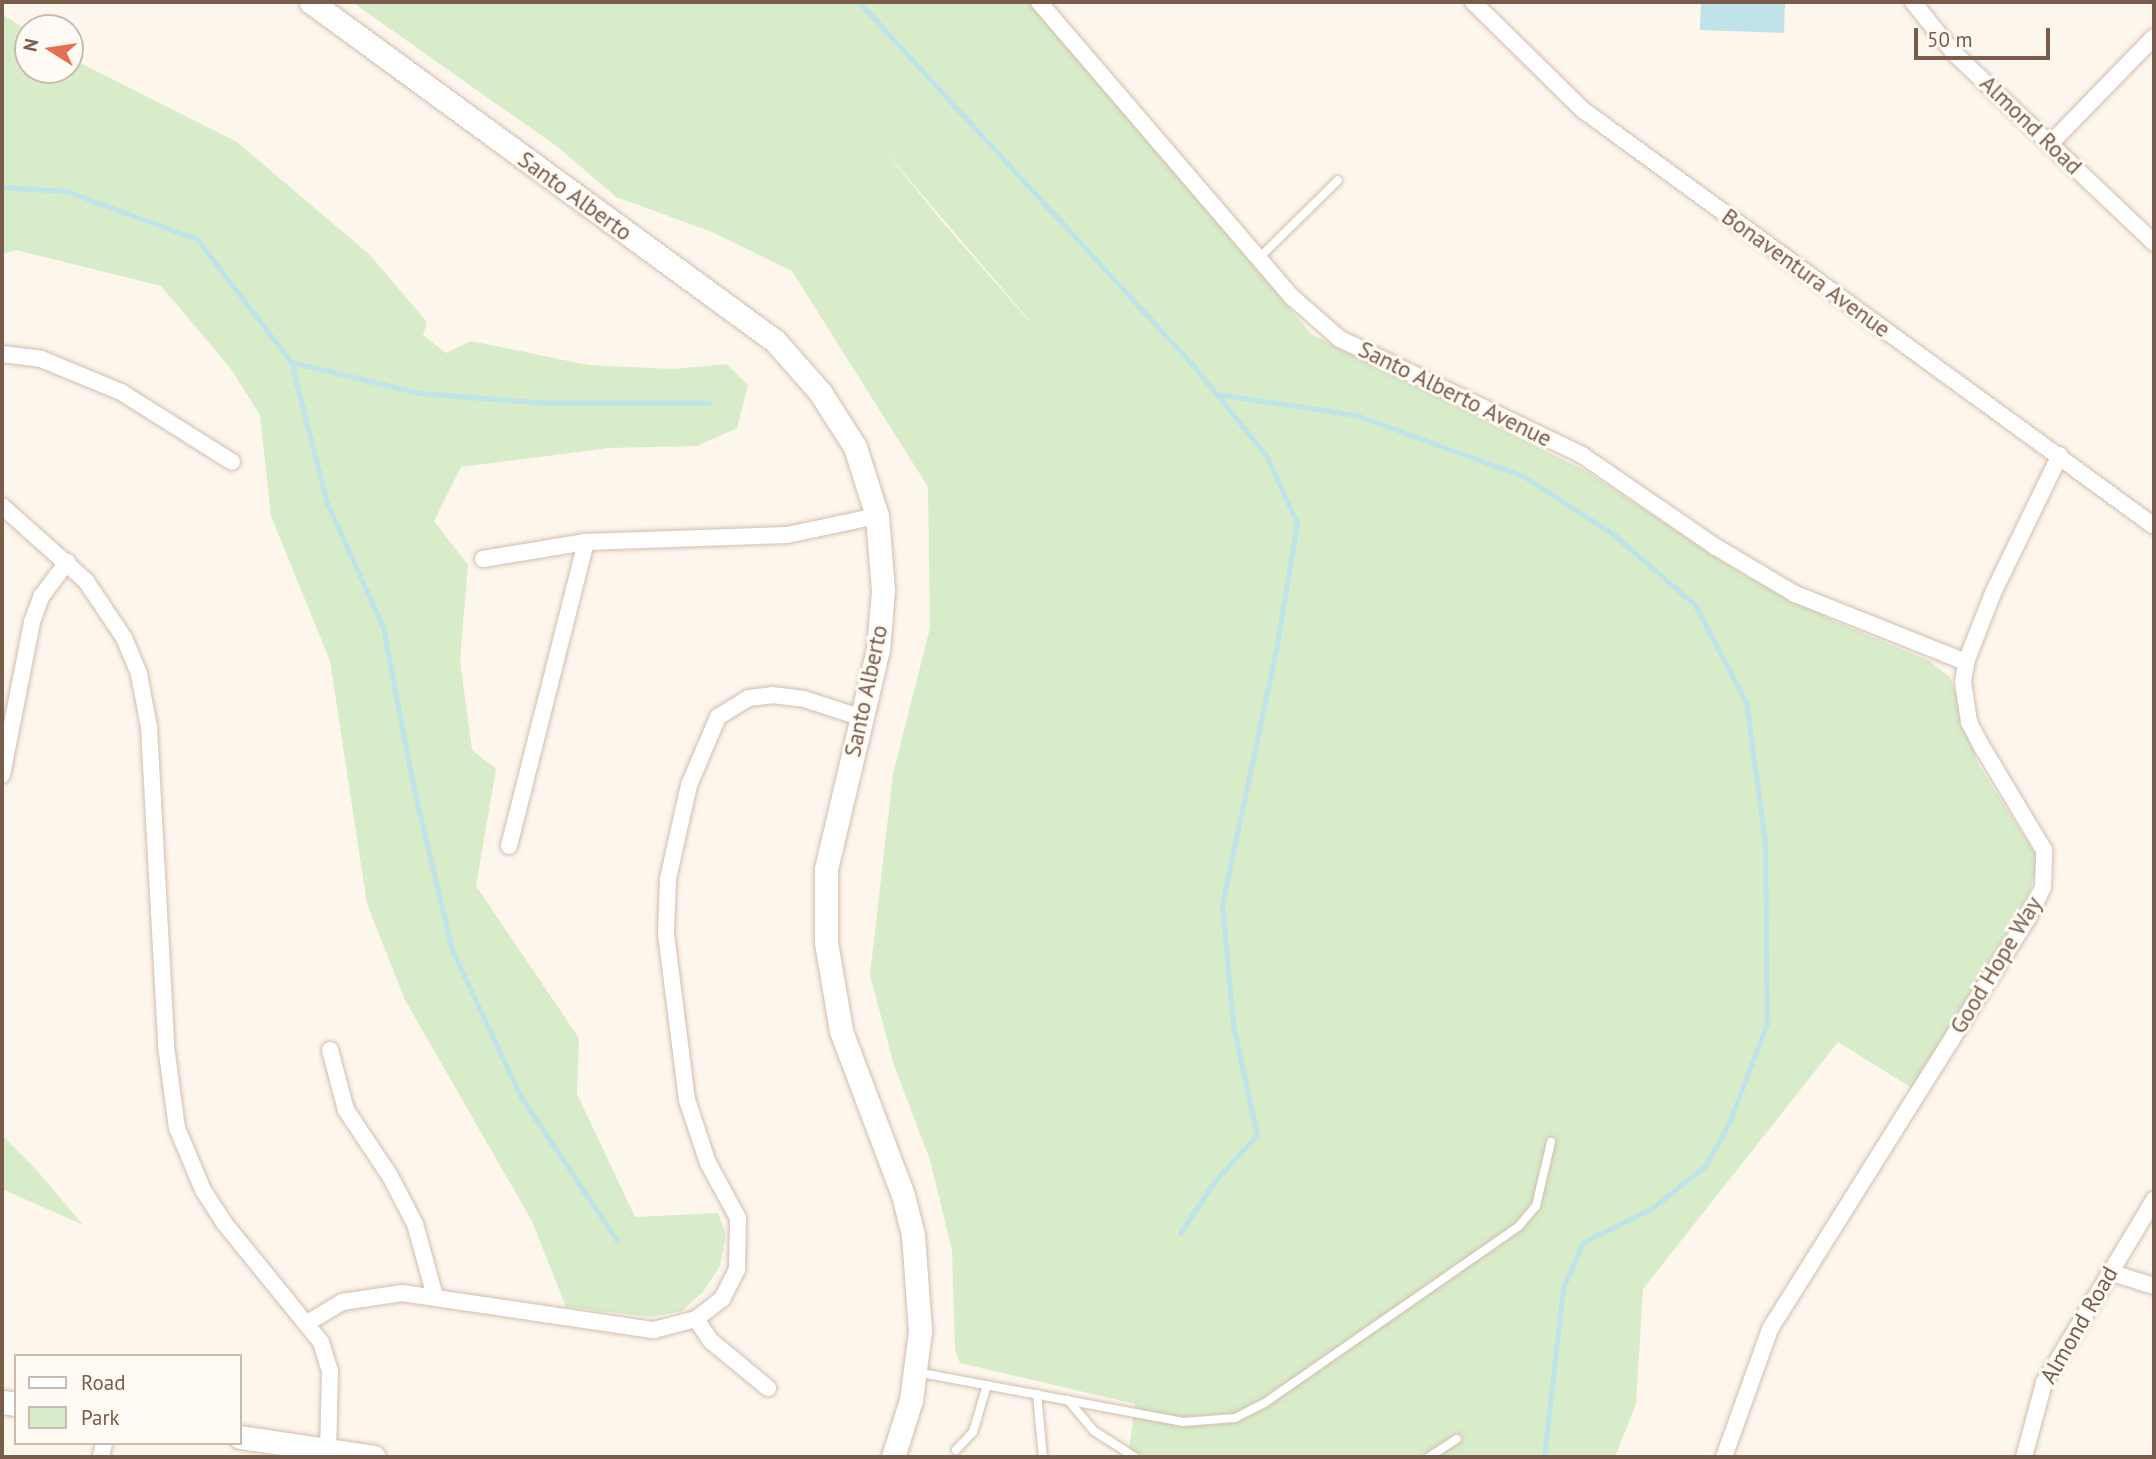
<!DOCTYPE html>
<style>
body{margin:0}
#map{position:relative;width:2156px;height:1459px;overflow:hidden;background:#fdf6ec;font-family:"PT Sans",sans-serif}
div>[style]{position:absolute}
.green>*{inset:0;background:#d8ecc9}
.water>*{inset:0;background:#bfe3e8}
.stream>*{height:5px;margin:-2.5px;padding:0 2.5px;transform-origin:2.5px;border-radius:2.5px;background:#bfe3e8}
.roads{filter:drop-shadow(0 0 2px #d1beb0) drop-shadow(0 0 2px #d1beb0)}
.lane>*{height:8px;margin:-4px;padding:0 4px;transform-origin:4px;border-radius:4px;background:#fff}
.street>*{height:16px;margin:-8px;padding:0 8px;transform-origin:8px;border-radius:8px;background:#fff}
.secondary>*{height:23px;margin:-11.5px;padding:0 11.5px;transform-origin:11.5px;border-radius:11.5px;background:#fff}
span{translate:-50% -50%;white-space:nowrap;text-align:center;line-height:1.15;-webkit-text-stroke:6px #fffaf3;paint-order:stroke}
.street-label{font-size:23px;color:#7a5c4d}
.frame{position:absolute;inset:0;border:4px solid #7a5c4d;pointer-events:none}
.legend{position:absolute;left:14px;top:1354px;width:228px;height:91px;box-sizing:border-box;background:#fffaf3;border:2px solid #cabbb1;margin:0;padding:9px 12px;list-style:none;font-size:21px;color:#7a5c4d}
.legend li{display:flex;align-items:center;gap:14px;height:35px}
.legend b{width:35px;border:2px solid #cabbb1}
.north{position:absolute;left:14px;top:14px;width:70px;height:70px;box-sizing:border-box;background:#fffaf3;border:2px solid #cabbb1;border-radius:50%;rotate:282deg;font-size:19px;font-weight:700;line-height:28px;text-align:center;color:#7a5c4d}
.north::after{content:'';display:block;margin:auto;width:24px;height:32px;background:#e76f51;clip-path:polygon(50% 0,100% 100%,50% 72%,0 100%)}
.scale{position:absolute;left:1914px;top:28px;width:136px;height:32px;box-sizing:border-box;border:4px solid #7a5c4d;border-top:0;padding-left:9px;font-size:21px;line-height:24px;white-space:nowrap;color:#7a5c4d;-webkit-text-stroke:5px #fffaf3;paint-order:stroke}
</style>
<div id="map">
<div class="green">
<div style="clip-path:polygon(evenodd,352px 2px,1034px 2px,1311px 334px,1586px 471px,1740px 573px,1836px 622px,1928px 660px,1950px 677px,1978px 764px,2038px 858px,2028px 900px,1912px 1088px,1838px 1042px,1643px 1289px,1636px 1404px,1615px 1457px,1128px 1457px,1135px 1404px,960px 1363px,955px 1350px,952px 1250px,930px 1160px,894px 1065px,870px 975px,893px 774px,930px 628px,928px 487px,792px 271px,712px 232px,616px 197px,559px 148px,352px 2px,879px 144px,1029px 320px,1029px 321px,945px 225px,879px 144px)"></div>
<div style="clip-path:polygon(2px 14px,28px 31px,28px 70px,70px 70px,70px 58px,237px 142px,370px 255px,427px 322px,423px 335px,446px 353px,471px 341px,588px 365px,673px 369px,727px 364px,748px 385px,737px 428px,697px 446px,609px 448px,461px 467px,434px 521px,468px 565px,460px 660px,472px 750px,496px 769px,476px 886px,579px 1038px,577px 1094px,635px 1217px,718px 1213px,726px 1235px,720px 1266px,702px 1293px,682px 1311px,651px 1317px,566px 1307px,532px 1221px,405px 1000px,367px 904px,330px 661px,271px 516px,260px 415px,231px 369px,161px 286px,16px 250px,2px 254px)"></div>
<div style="clip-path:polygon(2px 1135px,34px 1167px,83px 1225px,2px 1189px)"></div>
</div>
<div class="water">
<div style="clip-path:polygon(1701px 2px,1785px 2px,1784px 33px,1700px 30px)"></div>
</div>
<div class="stream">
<div style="left:859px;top:2px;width:498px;rotate:47.4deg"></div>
<div style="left:1196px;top:369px;width:111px;rotate:50.9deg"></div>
<div style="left:1266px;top:455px;width:75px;rotate:65.5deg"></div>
<div style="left:1297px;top:523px;width:129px;rotate:99.4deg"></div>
<div style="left:1276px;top:650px;width:259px;rotate:102deg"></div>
<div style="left:1222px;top:903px;width:122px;rotate:84.8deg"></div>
<div style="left:1233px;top:1025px;width:113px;rotate:77.7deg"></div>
<div style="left:1257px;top:1135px;width:64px;rotate:132.5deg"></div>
<div style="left:1214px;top:1182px;width:61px;rotate:123.7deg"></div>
<div style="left:2px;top:187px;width:64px;rotate:3.6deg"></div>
<div style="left:66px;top:191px;width:140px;rotate:20.1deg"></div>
<div style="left:197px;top:239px;width:155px;rotate:52.6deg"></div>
<div style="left:291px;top:362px;width:146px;rotate:75.7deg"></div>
<div style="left:327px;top:503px;width:136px;rotate:65.7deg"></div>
<div style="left:383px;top:627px;width:162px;rotate:79.3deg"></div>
<div style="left:413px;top:786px;width:169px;rotate:76.6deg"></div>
<div style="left:452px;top:950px;width:162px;rotate:64.9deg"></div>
<div style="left:521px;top:1097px;width:173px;rotate:56.3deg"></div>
<div style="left:291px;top:362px;width:132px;rotate:13.6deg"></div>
<div style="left:419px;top:393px;width:127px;rotate:4.5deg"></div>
<div style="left:546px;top:403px;width:163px"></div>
<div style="left:1216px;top:394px;width:142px;rotate:8.5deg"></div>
<div style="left:1356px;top:415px;width:178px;rotate:20.1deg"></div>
<div style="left:1523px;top:476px;width:107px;rotate:32.8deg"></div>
<div style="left:1613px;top:534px;width:108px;rotate:40.9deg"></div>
<div style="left:1695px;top:605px;width:110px;rotate:62.3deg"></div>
<div style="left:1746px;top:702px;width:142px;rotate:82.3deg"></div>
<div style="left:1765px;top:843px;width:180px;rotate:89.4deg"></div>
<div style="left:1767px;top:1023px;width:107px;rotate:110.8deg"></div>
<div style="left:1729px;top:1123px;width:49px;rotate:119.2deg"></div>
<div style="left:1705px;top:1166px;width:68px;rotate:141.6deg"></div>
<div style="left:1652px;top:1208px;width:77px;rotate:153.8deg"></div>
<div style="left:1583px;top:1242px;width:50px;rotate:113.5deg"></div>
<div style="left:1563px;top:1288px;width:170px;rotate:96.4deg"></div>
</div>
<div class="roads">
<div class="lane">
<div style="left:1258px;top:259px;width:112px;rotate:-44.6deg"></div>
<div style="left:916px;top:1372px;width:272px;rotate:10.6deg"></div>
<div style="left:1183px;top:1422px;width:52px;rotate:-4.4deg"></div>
<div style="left:1235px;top:1418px;width:35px;rotate:-27deg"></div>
<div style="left:1266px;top:1402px;width:308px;rotate:-34.8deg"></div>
<div style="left:1519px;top:1226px;width:26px;rotate:-50deg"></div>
<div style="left:1536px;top:1206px;width:66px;rotate:-76.8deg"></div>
<div style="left:1037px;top:1394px;width:63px;rotate:84.6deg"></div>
<div style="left:1068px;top:1400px;width:40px;rotate:50deg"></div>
<div style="left:1094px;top:1431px;width:49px;rotate:32.4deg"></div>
<div style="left:956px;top:1450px;width:25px;rotate:-47deg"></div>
<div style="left:973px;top:1432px;width:49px;rotate:-73.4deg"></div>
<div style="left:1429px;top:1457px;width:33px;rotate:-33deg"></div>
</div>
<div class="street">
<div style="left:1039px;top:2px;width:389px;rotate:49.4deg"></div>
<div style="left:1292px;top:297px;width:64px;rotate:41.2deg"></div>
<div style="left:1340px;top:339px;width:268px;rotate:25.6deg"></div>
<div style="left:1582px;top:455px;width:163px;rotate:34.5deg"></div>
<div style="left:1716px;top:547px;width:92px;rotate:30.7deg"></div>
<div style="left:1795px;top:594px;width:184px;rotate:21.7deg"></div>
<div style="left:1473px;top:2px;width:154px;rotate:44.5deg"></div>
<div style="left:1583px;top:110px;width:706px;rotate:36.08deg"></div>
<div style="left:1913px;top:2px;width:65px;rotate:51.2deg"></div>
<div style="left:1954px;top:53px;width:276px;rotate:43.5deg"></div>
<div style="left:2050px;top:144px;width:149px;rotate:-45.8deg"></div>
<div style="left:2px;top:354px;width:39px;rotate:7deg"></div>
<div style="left:41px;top:359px;width:87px;rotate:22.4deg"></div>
<div style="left:121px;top:392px;width:131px;rotate:32.2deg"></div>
<div style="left:2px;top:506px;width:113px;rotate:41.8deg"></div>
<div style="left:86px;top:581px;width:69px;rotate:56.3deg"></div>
<div style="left:124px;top:638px;width:39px;rotate:67deg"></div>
<div style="left:139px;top:674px;width:54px;rotate:79.3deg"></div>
<div style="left:149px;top:727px;width:319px;rotate:86.9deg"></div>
<div style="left:166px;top:1046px;width:83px;rotate:82.4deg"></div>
<div style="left:177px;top:1128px;width:67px;rotate:67.2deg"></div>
<div style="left:203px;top:1190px;width:40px;rotate:57.1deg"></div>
<div style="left:225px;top:1224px;width:152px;rotate:50.9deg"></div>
<div style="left:321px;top:1342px;width:30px;rotate:73deg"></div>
<div style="left:330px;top:1371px;width:80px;rotate:91.4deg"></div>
<div style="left:483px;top:559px;width:104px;rotate:-9.4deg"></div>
<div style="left:586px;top:542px;width:201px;rotate:-2deg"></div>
<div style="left:787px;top:535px;width:92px;rotate:-11.9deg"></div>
<div style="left:2px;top:775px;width:156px;rotate:-78.9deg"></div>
<div style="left:32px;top:622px;width:27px;rotate:-70deg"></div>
<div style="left:41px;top:597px;width:44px;rotate:-53.4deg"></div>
<div style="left:509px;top:846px;width:314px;rotate:-75.8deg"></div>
<div style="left:330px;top:1050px;width:62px;rotate:75.1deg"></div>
<div style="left:346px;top:1110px;width:79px;rotate:56.3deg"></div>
<div style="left:390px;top:1176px;width:54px;rotate:62.5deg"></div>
<div style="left:415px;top:1224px;width:75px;rotate:74.5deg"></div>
<div style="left:2109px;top:1272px;width:47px;rotate:17.3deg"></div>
<div style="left:696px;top:1319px;width:27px;rotate:56deg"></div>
<div style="left:711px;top:1341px;width:74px;rotate:39.5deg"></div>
<div style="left:309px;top:1322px;width:39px;rotate:-31deg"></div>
<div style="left:342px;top:1302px;width:61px;rotate:-8.5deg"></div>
<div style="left:402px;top:1293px;width:255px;rotate:8.4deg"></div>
<div style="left:654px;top:1330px;width:43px;rotate:-14.7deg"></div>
<div style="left:696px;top:1319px;width:33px;rotate:-38deg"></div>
<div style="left:722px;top:1299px;width:33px;rotate:-63deg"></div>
<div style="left:737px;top:1270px;width:52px;rotate:-88.9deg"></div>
<div style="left:738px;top:1218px;width:63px;rotate:-118.6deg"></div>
<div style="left:708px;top:1163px;width:66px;rotate:-108.4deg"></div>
<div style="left:687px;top:1100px;width:168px;rotate:-97.2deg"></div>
<div style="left:666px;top:933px;width:54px;rotate:-87.9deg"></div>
<div style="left:668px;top:879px;width:96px;rotate:-77.4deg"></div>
<div style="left:689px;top:785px;width:74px;rotate:-66.9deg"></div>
<div style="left:718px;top:717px;width:36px;rotate:-32deg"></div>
<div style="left:749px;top:698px;width:23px;rotate:-7deg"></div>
<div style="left:772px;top:695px;width:32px;rotate:7deg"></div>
<div style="left:804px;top:699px;width:61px;rotate:18.1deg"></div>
<div style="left:101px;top:1457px;width:14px;rotate:-78deg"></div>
<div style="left:1724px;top:1457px;width:136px;rotate:-70.2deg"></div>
<div style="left:1770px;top:1329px;width:487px;rotate:-57.9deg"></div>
<div style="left:2029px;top:916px;width:32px;rotate:-64deg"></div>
<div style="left:2043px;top:887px;width:37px;rotate:-88deg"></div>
<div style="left:2044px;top:850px;width:122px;rotate:-121deg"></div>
<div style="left:1981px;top:745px;width:26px;rotate:-118deg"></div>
<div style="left:1969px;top:722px;width:40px;rotate:-98.5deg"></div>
<div style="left:1963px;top:682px;width:20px;rotate:-81deg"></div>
<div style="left:1966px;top:662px;width:74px;rotate:-68.6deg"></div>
<div style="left:1993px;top:593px;width:153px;rotate:-64.1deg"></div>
<div style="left:2024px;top:1457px;width:77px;rotate:-74.9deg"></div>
<div style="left:2044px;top:1383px;width:214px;rotate:-59deg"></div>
</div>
<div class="secondary">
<div style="left:311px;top:2px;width:575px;rotate:36.15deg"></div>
<div style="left:775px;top:341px;width:68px;rotate:48.6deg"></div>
<div style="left:820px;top:392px;width:65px;rotate:57.5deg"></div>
<div style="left:855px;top:447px;width:72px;rotate:72.3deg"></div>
<div style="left:877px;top:516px;width:74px;rotate:85.4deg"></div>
<div style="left:883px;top:590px;width:59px;rotate:94.8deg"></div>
<div style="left:878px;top:649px;width:226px;rotate:103.3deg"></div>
<div style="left:826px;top:869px;width:73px;rotate:90deg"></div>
<div style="left:826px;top:942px;width:90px;rotate:80.4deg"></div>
<div style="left:841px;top:1031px;width:175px;rotate:69.3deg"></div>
<div style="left:903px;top:1195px;width:41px;rotate:76deg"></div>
<div style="left:913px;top:1235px;width:96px;rotate:85.8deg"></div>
<div style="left:920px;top:1331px;width:70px;rotate:97.4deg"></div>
<div style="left:911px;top:1400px;width:60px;rotate:107.5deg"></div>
<div style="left:2px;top:1402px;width:14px;rotate:8deg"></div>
<div style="left:240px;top:1437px;width:135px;rotate:8.5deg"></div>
</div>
</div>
<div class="street-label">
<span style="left:2031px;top:125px;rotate:44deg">Almond Road</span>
<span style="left:575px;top:196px;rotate:36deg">Santo Alberto</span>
<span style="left:1806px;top:273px;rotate:36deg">Bonaventura Avenue</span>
<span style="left:1455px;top:394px;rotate:26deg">Santo Alberto Avenue</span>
<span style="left:866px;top:691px;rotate:-78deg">Santo Alberto</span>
<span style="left:1996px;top:965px;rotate:-59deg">Good Hope Way</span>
<span style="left:2079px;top:1325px;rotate:-60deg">Almond Road</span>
</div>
<div class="frame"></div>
<ul class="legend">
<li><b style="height:9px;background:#fff"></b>Road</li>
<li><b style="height:19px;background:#d8ecc9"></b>Park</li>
</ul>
<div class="north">N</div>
<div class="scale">50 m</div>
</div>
